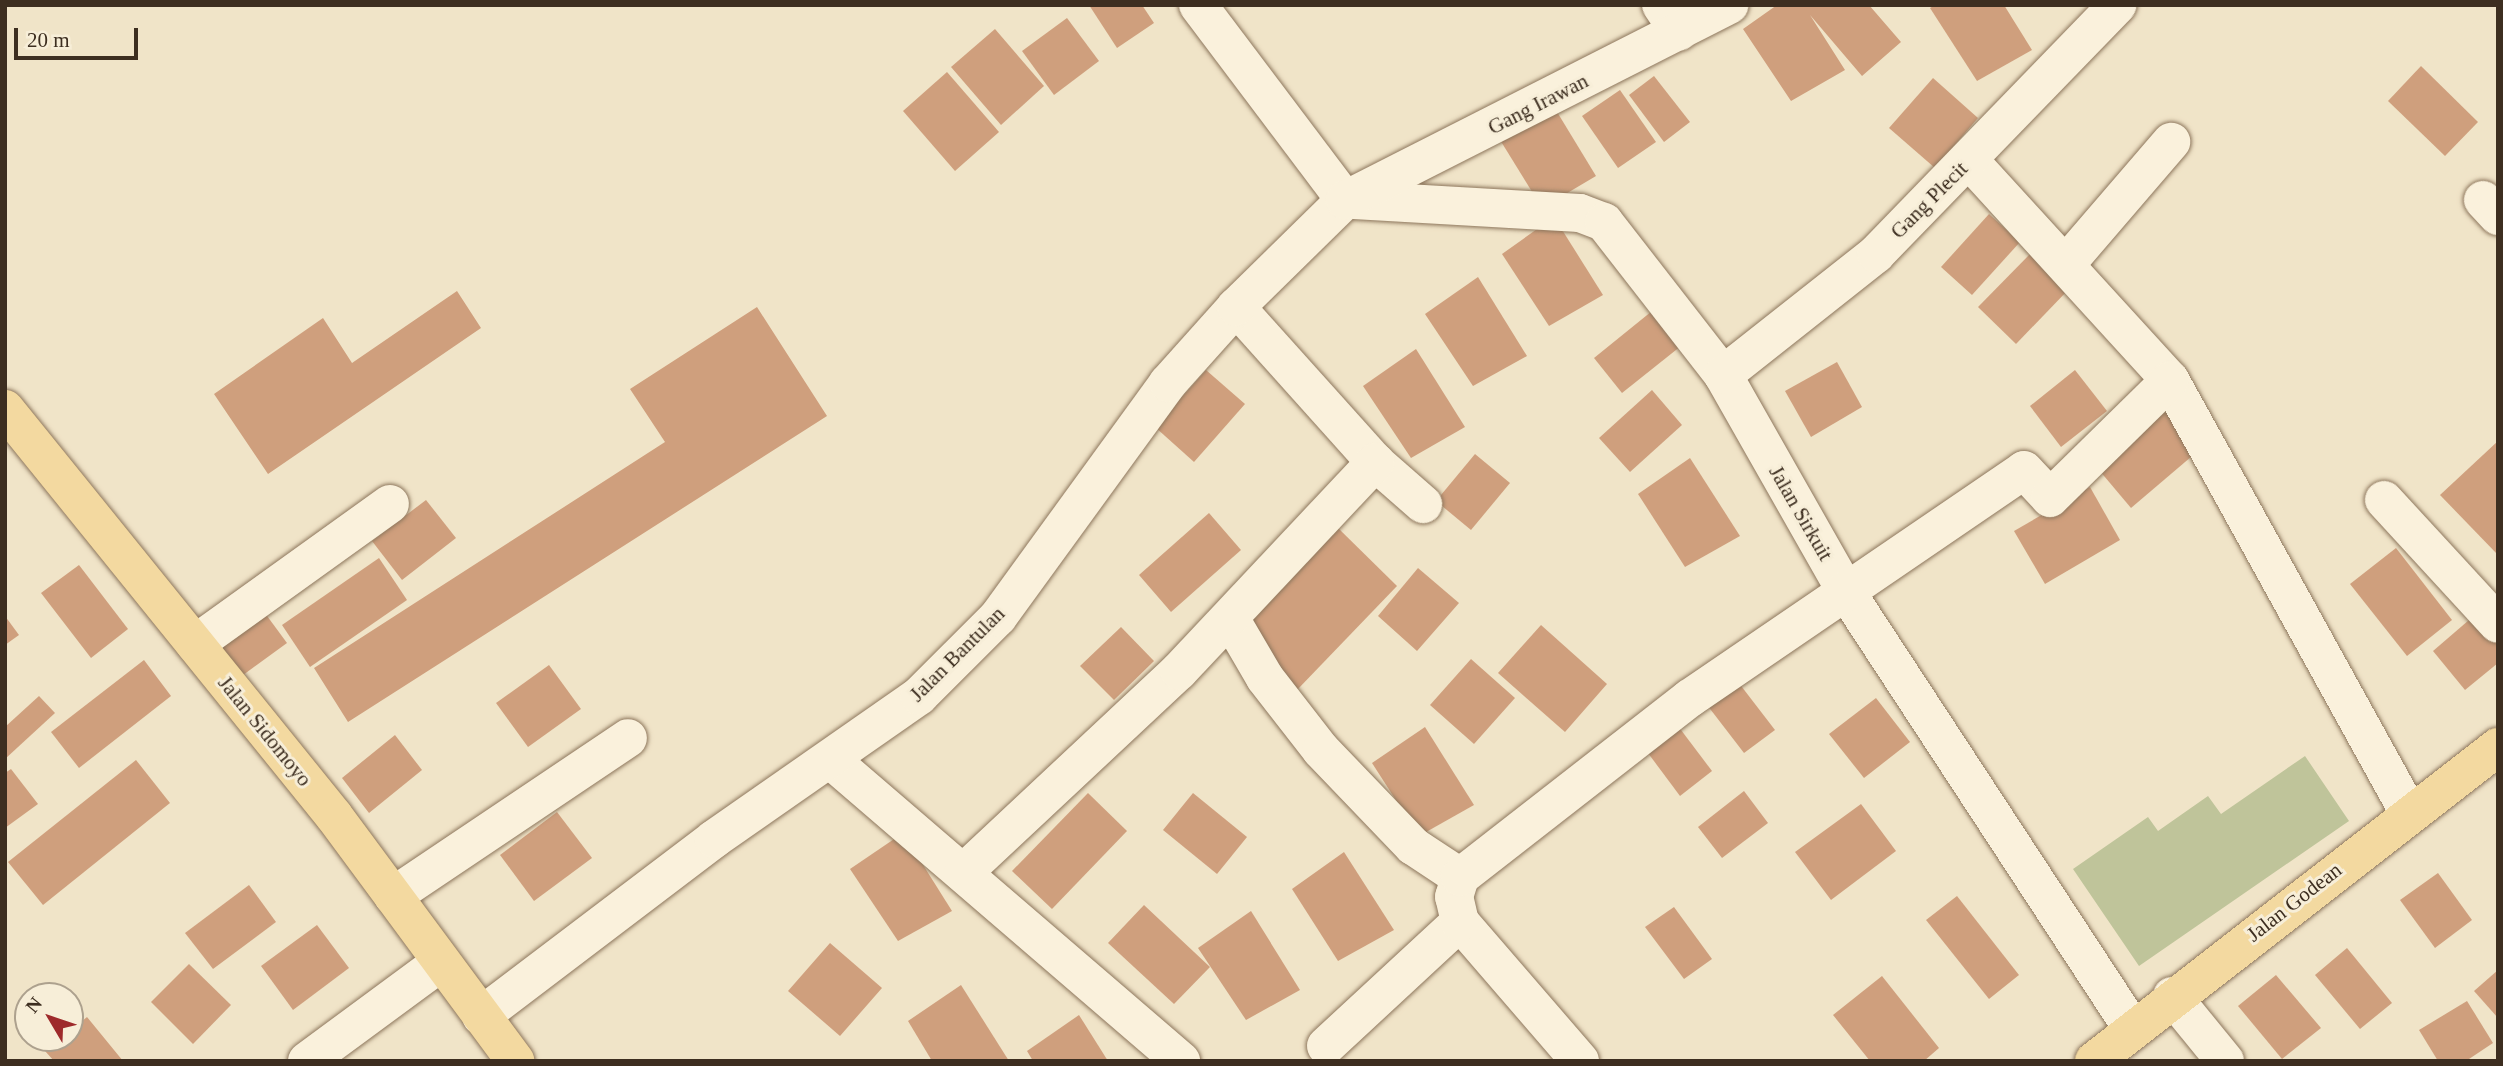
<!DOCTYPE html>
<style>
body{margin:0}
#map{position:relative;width:2503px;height:1066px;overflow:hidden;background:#f0e4c8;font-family:Georgia,serif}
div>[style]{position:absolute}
.cemetery>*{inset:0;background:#bfc49a}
.building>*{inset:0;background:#cf9f7d}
.roads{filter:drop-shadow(0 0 2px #8d765c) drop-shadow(0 0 2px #8d765c)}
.minor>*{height:38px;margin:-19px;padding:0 19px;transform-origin:19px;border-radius:19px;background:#faf1dc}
.major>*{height:38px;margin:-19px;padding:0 19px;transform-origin:19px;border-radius:19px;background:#f3d9a0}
span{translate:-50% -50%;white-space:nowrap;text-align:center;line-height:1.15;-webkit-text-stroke:6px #f7eed8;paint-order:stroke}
.street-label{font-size:21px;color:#3d2e20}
.frame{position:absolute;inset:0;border:7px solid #3d2e20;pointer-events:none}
.north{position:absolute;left:14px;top:982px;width:70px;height:70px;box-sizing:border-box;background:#f7eed8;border:2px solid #ada18e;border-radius:50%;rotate:309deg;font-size:19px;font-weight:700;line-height:28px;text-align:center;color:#3d2e20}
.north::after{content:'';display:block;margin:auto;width:24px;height:32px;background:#9e2a2b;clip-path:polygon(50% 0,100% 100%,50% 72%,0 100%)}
.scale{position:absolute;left:14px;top:28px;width:124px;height:32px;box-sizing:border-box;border:4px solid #3d2e20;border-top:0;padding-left:9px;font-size:21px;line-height:24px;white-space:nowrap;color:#3d2e20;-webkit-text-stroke:5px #f7eed8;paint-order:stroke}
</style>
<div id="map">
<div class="cemetery">
<div style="clip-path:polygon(2305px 756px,2349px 821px,2139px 966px,2073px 869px,2148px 817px,2158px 831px,2208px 796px,2221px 814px)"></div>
</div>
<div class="building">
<div style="clip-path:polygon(1089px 5px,1142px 5px,1154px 23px,1117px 48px)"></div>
<div style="clip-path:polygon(1777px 5px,1869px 5px,1901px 42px,1862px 76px,1810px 15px,1845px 70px,1791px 101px,1743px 29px)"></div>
<div style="clip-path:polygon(1935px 5px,2004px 5px,2032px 50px,1977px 81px,1930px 8px)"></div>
<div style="clip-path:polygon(1067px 18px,1099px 61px,1054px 95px,1022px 51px)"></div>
<div style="clip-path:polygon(995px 29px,1044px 86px,1001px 125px,951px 67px)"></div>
<div style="clip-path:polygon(2421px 66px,2478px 122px,2445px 156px,2388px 101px)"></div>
<div style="clip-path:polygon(947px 72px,999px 132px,955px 171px,903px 111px)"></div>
<div style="clip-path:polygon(1654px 76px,1690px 122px,1664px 142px,1629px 95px)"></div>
<div style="clip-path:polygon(1933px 78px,1978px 118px,1935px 168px,1889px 128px)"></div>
<div style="clip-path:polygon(1620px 90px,1656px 142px,1618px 168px,1582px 116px)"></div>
<div style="clip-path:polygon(1551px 102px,1596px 176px,1542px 208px,1497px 135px)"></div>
<div style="clip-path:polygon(1989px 214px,2020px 242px,1972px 295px,1941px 267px)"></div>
<div style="clip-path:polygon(1554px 217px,1603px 295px,1549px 326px,1502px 254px)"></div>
<div style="clip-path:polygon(2031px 253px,2069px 289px,2016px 344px,1978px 307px)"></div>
<div style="clip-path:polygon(1478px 277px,1527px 356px,1473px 386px,1425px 314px)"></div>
<div style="clip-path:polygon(457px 291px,481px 328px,268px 474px,214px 394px,323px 318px,352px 363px)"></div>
<div style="clip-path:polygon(757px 307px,827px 416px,348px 722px,314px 668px,665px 442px,630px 389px)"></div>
<div style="clip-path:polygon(1657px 307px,1686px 342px,1622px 393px,1594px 358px)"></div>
<div style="clip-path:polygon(1416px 349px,1465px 427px,1411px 458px,1363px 386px)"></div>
<div style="clip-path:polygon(1837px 362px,1862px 407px,1811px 437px,1785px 391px)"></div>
<div style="clip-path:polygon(1206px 370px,1245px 404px,1194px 462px,1155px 427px)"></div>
<div style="clip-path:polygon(2075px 370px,2107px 411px,2061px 447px,2030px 406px)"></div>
<div style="clip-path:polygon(1652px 390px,1682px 425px,1630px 472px,1599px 438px)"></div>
<div style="clip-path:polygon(2165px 412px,2198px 451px,2131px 508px,2099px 470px)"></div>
<div style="clip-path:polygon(2498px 441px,2498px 555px,2440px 495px)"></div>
<div style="clip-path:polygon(1475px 454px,1510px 483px,1471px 530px,1436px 501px)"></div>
<div style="clip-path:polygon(1690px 458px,1740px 536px,1685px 567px,1638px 494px)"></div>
<div style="clip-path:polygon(2090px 487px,2120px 540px,2045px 584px,2014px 531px)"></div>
<div style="clip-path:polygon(426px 500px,456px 538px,402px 580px,372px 541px)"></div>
<div style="clip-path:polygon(1209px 513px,1241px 550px,1171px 612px,1139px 575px)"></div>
<div style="clip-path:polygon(1337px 527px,1397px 586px,1297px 690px,1236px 631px)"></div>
<div style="clip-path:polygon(2396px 548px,2452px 620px,2407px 656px,2350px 584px)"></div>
<div style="clip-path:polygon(379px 558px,407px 600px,310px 667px,282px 625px)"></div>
<div style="clip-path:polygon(79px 565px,128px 629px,91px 658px,41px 593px)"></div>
<div style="clip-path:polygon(1418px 568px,1459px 603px,1417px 651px,1378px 616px)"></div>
<div style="clip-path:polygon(259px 605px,287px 643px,239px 678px,212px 640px)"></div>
<div style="clip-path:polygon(2476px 614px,2498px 641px,2498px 663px,2465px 690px,2433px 651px)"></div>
<div style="clip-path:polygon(5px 616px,19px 635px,5px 645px)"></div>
<div style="clip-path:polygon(1541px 625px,1607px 684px,1565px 732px,1498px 673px)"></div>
<div style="clip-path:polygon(1121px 627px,1154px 661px,1114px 700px,1080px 666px)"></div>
<div style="clip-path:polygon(1471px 659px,1515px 698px,1474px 744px,1430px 705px)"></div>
<div style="clip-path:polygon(144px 660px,171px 696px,79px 768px,51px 732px)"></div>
<div style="clip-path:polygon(549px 665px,581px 709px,528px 747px,496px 703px)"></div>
<div style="clip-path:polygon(1735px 678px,1775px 730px,1744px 753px,1704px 701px)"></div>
<div style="clip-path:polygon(39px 696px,55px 713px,5px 759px,5px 727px)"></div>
<div style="clip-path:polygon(1876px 698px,1910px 742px,1864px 778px,1829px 734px)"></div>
<div style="clip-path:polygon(1675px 722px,1712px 771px,1680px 796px,1642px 745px)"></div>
<div style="clip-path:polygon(1425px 727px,1474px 805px,1419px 836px,1372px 763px)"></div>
<div style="clip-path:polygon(395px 735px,422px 770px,369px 813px,342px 778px)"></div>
<div style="clip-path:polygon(136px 760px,170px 803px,43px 905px,8px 862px)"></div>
<div style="clip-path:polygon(11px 769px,38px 804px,5px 828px,5px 773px)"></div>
<div style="clip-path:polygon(1744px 791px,1768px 823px,1722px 858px,1698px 827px)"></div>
<div style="clip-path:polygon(1088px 793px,1127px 831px,1052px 909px,1012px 871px)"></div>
<div style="clip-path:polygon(1193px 793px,1247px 837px,1217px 874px,1163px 830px)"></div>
<div style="clip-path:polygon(1861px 804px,1896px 851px,1831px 900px,1795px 852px)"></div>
<div style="clip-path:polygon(557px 812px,592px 858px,534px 901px,500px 855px)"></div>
<div style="clip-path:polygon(903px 833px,952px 911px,898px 941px,850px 869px)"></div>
<div style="clip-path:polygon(1344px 852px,1394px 930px,1338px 961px,1292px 889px)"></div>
<div style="clip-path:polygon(2438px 873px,2472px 920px,2435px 948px,2400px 900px)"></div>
<div style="clip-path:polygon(249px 885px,276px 922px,213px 969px,185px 933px)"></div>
<div style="clip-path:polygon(1957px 896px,2019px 975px,1989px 999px,1926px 920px)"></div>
<div style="clip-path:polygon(1144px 905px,1210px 967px,1174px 1004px,1108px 943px)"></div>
<div style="clip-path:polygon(1674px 907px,1712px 959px,1684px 979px,1645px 927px)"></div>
<div style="clip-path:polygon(1251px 911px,1300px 990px,1246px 1020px,1198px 948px)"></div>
<div style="clip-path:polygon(317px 925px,349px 968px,293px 1010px,261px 966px)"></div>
<div style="clip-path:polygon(830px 943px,882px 988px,840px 1036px,788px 991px)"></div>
<div style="clip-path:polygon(2347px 948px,2392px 1003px,2360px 1029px,2315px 975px)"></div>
<div style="clip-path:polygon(189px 964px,231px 1005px,193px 1044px,151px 1002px)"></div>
<div style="clip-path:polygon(2498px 970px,2498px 1018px,2474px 991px)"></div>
<div style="clip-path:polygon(2276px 975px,2321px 1028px,2282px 1059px,2238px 1006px)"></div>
<div style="clip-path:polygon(1882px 976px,1939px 1048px,1924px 1061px,1870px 1061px,1833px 1015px)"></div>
<div style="clip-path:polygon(961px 985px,1009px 1061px,932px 1061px,908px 1021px)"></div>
<div style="clip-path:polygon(2467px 1001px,2493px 1043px,2466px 1061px,2438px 1061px,2419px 1030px)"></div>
<div style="clip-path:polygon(1079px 1015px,1108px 1061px,1033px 1061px,1027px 1051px)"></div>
<div style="clip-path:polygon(87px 1017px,123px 1061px,54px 1061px,45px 1051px,61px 1038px,70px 1038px,70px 1031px)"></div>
</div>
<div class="roads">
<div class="minor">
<div style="left:1198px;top:5px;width:244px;rotate:53deg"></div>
<div style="left:1661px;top:5px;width:32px;rotate:56deg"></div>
<div style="left:1969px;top:160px;width:298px;rotate:47.6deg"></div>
<div style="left:2170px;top:380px;width:493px;rotate:61.1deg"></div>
<div style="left:1354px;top:200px;width:226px;rotate:3.3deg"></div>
<div style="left:1580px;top:213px;width:26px;rotate:21deg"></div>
<div style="left:1604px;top:222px;width:194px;rotate:52.1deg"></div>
<div style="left:1723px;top:375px;width:247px;rotate:60.4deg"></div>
<div style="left:1845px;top:590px;width:524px;rotate:56.77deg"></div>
<div style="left:2483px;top:200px;width:22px;rotate:47deg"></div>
<div style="left:2067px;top:263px;width:160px;rotate:-49.3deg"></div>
<div style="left:1236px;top:307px;width:208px;rotate:48.1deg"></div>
<div style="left:1375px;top:462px;width:64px;rotate:41.2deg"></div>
<div style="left:1723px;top:375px;width:195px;rotate:-38.3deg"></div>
<div style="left:1876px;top:254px;width:347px;rotate:-45.9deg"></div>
<div style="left:2384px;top:500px;width:168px;rotate:47.4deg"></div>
<div style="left:1230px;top:618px;width:69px;rotate:59.7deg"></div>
<div style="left:1265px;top:678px;width:91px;rotate:52.1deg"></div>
<div style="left:1321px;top:750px;width:133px;rotate:46.2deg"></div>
<div style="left:1413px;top:846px;width:56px;rotate:33.4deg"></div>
<div style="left:195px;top:644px;width:240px;rotate:-35.7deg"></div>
<div style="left:831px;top:760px;width:462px;rotate:40.7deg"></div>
<div style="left:963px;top:873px;width:296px;rotate:-43.1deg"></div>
<div style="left:1179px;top:671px;width:287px;rotate:-46.8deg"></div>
<div style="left:393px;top:896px;width:283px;rotate:-33.9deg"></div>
<div style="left:2172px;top:996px;width:84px;rotate:50.8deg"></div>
<div style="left:481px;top:1016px;width:293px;rotate:-37.2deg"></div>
<div style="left:714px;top:839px;width:250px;rotate:-34.9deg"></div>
<div style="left:919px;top:696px;width:112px;rotate:-45deg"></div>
<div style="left:998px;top:617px;width:289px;rotate:-54deg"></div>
<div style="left:1168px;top:383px;width:102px;rotate:-48.2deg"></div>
<div style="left:1236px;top:307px;width:153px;rotate:-44.5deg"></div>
<div style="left:1345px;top:200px;width:431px;rotate:-26.9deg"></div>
<div style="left:1326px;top:1046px;width:183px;rotate:-42.8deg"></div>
<div style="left:307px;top:1061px;width:165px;rotate:-36.4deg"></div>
<div style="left:1580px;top:1061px;width:184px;rotate:-130.8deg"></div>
<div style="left:1460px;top:922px;width:26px;rotate:-103deg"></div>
<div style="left:1454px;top:897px;width:21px;rotate:-73deg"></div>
<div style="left:1460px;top:877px;width:291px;rotate:-37.9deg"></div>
<div style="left:1690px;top:698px;width:404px;rotate:-34.3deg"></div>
<div style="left:2024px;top:470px;width:38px;rotate:47deg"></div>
<div style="left:2050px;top:498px;width:168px;rotate:-44.5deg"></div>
</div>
<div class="major">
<div style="left:5px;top:409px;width:523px;rotate:51.05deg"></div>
<div style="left:334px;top:816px;width:305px;rotate:53.5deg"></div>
<div style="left:2094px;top:1061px;width:512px;rotate:-37.86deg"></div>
</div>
</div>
<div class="street-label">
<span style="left:1538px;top:104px;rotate:-27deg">Gang Irawan</span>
<span style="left:1929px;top:200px;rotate:-45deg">Gang Plecit</span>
<span style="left:1801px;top:513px;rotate:60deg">Jalan Sirkuit</span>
<span style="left:957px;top:654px;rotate:-45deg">Jalan Bantulan</span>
<span style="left:265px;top:731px;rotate:51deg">Jalan Sidomoyo</span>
<span style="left:2294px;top:902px;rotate:-38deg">Jalan Godean</span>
</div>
<div class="frame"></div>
<div class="north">N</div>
<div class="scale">20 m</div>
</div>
